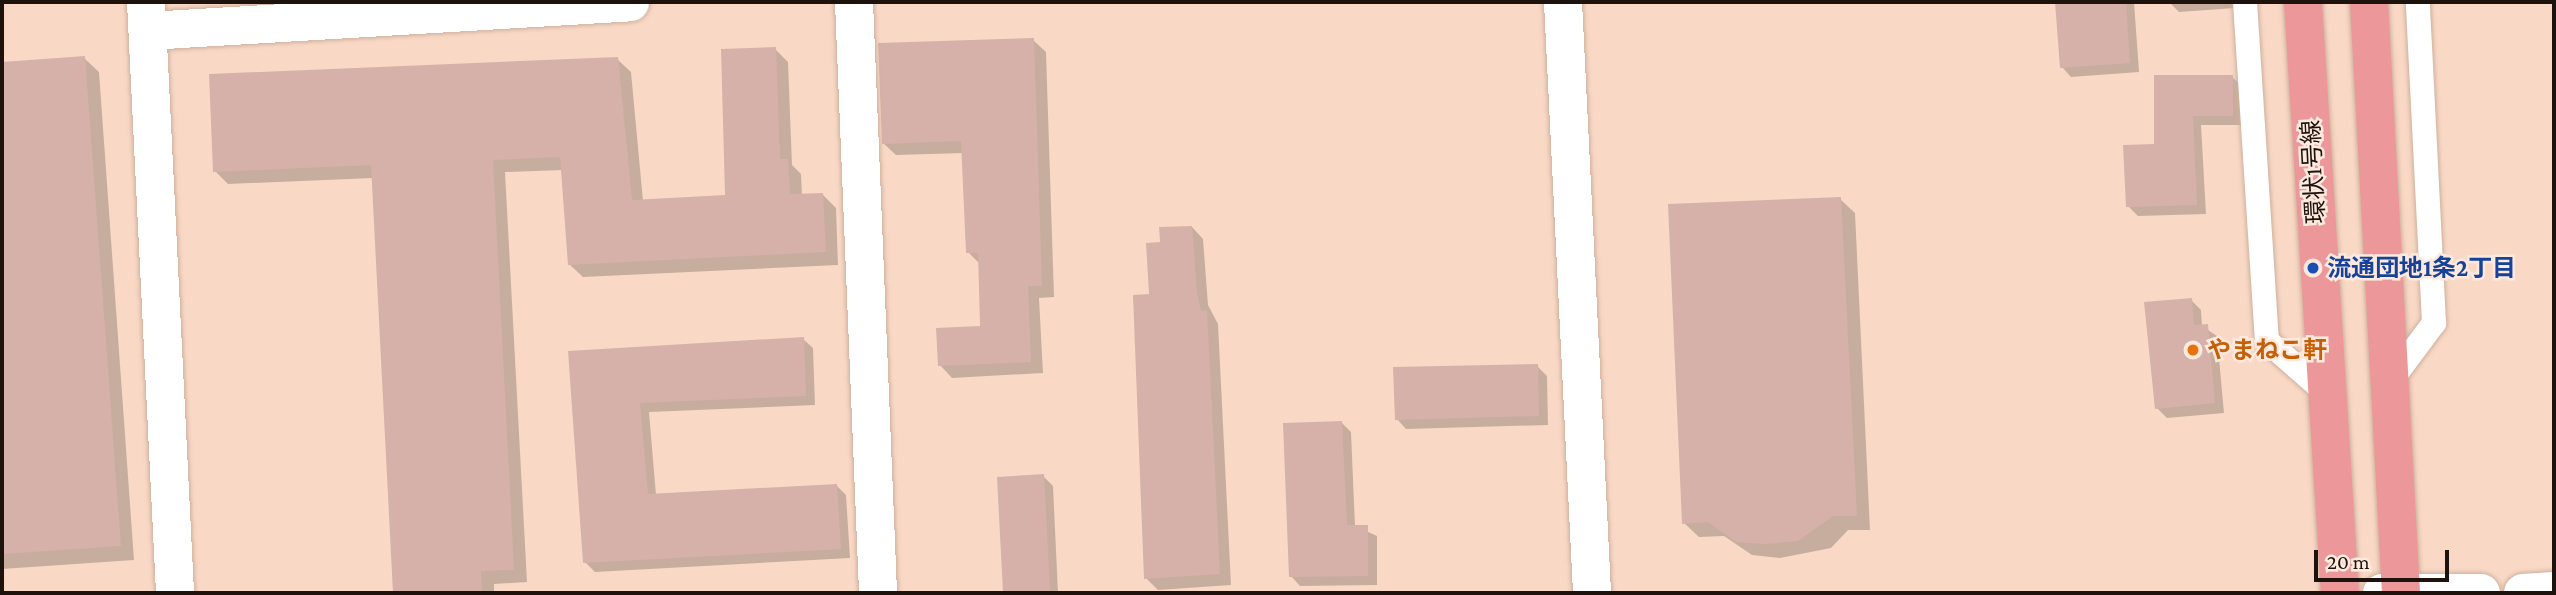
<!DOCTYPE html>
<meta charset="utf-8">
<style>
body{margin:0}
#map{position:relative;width:2556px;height:595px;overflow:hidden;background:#f9d9c6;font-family:"Crimson Pro","Noto Sans JP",serif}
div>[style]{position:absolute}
.shadow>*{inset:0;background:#0003}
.building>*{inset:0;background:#d6b1a9}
.roads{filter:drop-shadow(0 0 2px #cfb09d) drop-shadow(0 0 2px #cfb09d)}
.lane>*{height:24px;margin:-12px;padding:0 12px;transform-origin:12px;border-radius:12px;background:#fff}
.street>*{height:38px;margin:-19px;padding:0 19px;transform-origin:19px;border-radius:19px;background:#fff}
.secondary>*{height:38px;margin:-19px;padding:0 19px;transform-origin:19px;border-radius:19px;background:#fff}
.primary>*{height:38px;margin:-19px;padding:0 19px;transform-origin:19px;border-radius:19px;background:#ec989a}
.dots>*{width:19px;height:19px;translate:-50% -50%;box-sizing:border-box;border:4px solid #fde9de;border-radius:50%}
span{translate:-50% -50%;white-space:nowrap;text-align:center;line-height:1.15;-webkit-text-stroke:5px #fde9de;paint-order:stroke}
.street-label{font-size:24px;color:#1e130c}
.transit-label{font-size:24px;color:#164399;font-weight:700}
.left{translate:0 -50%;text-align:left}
.food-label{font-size:24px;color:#c56008;font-weight:700}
.frame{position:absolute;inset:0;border:4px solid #1e130c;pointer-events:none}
.scale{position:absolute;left:2314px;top:550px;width:135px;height:32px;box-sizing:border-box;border:4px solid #1e130c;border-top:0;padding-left:9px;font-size:21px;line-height:24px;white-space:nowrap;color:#1e130c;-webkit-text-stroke:5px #fde9de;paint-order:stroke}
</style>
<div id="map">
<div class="shadow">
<div style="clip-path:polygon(2057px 2px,2134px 2px,2139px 72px,2071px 77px,2062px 67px)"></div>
<div style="clip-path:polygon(2169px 2px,2234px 2px,2235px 8px,2179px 12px)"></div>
<div style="clip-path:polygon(1033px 40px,1046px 52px,1054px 297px,1039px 298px,1043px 373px,952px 378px,940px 365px,982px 328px,980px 264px,968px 252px,964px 153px,896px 155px,883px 143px)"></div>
<div style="clip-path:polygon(775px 49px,788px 62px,792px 165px,801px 174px,802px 196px,823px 195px,836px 208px,838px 265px,583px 277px,569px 264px,563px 170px,505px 172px,527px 582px,494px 584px,494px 593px,394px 593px,373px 178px,228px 184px,215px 171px,617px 59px,631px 72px,643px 201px,727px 196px)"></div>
<div style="clip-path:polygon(84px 58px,99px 72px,134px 560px,2px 569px,2px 64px)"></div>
<div style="clip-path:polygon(2232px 77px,2242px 86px,2242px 125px,2201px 125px,2206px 214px,2138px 216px,2128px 206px,2156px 145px)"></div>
<div style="clip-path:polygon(1840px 199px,1855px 213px,1870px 530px,1848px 530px,1831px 548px,1780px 558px,1752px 555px,1724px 536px,1699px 537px,1684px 523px)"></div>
<div style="clip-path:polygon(1192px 227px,1203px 239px,1208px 305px,1218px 324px,1231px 585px,1158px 590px,1146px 578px,1151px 296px,1162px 244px)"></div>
<div style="clip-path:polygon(2191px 300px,2201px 310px,2202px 326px,2217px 336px,2224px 413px,2167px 418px,2157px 408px)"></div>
<div style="clip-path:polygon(803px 339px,813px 348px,815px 405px,649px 412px,656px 495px,837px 486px,846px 495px,850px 558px,595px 572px,585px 562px,570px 353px)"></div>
<div style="clip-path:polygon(1537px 366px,1547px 376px,1548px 425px,1406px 429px,1397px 419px)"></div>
<div style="clip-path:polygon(1342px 423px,1351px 432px,1355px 526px,1377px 536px,1377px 585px,1300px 586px,1291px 576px)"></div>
<div style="clip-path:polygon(1043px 476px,1053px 486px,1058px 593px,1004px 593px,999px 479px)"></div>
</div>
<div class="building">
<div style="clip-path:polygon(2055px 2px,2126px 2px,2130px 63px,2060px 68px)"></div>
<div style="clip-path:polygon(1034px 38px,1042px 286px,1028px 286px,1031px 362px,938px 366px,936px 328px,980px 326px,978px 253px,966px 253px,961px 141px,882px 144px,878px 43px)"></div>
<div style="clip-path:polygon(776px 47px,780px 159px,788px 159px,790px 194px,823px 193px,826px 252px,568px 265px,560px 157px,493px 160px,514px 570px,481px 571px,482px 593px,393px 593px,371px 165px,213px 172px,209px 74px,618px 57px,632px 200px,725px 195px,721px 49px)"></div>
<div style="clip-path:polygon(85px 56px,121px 546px,2px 554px,2px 62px)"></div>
<div style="clip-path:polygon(2154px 75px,2233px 75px,2233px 116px,2193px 116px,2197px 205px,2126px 207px,2123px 145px,2154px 144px)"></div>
<div style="clip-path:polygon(1841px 197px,1857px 516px,1833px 516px,1798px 541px,1765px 544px,1736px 542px,1708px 522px,1682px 524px,1668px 204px)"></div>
<div style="clip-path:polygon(1192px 226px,1197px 292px,1201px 311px,1207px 310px,1220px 574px,1144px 579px,1133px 295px,1149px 294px,1146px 243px,1160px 242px,1159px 227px)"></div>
<div style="clip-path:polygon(2192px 298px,2194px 325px,2208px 324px,2215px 403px,2155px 409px,2144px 302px)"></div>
<div style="clip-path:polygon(804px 337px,806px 396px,640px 403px,648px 494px,837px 484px,841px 549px,583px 563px,568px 351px)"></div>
<div style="clip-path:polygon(1538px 364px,1539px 416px,1395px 420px,1393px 367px)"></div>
<div style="clip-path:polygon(1342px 421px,1347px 525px,1368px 525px,1368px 576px,1289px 577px,1283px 423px)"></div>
<div style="clip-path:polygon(1044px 474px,1050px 591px,1003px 593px,997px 477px)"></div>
</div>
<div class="roads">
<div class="lane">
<div style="left:2245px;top:2px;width:340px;rotate:86.3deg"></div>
<div style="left:2267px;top:341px;width:77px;rotate:41.3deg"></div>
<div style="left:2390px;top:382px;width:74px;rotate:-53.3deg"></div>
<div style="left:2434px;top:323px;width:321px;rotate:-92.9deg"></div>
</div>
<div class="street">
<div style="left:146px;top:2px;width:592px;rotate:87.19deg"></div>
<div style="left:854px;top:2px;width:591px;rotate:87.67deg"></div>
<div style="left:1563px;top:2px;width:592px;rotate:87.19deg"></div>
<div style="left:148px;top:31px;width:483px;rotate:-3.4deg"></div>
</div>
<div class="secondary">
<div style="left:2382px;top:593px;width:99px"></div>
<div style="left:2523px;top:593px;width:31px;rotate:-4deg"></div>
</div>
<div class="primary">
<div style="left:2303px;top:2px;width:592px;rotate:86.42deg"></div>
<div style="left:2369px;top:2px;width:592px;rotate:86.9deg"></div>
</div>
</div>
<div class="dots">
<div style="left:2313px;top:268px;background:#1a4fb4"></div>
<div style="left:2193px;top:350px;background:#e8710a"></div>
</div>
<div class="street-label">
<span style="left:2313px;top:172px;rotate:-93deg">環状1号線</span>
</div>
<div class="transit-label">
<span class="left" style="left:2327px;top:268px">流通団地1条2丁目</span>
</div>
<div class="food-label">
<span class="left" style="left:2207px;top:350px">やまねこ軒</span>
</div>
<div class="frame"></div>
<div class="scale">20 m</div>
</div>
